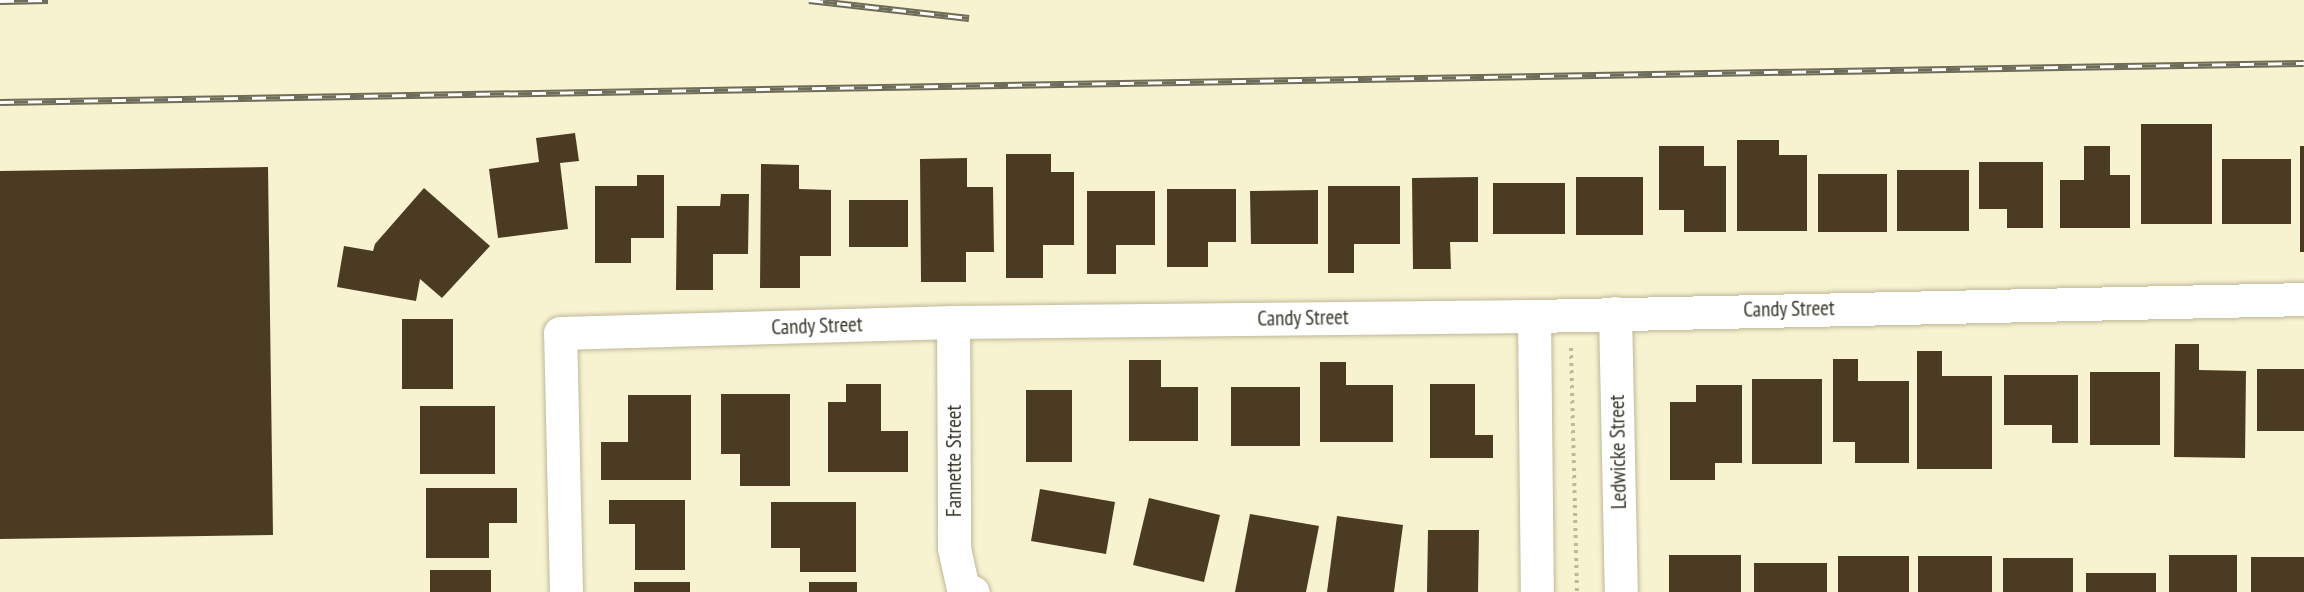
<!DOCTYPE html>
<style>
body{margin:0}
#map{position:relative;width:2304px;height:592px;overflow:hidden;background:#f7f2d0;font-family:"PT Sans Narrow",sans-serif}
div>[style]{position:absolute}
.building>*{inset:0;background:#4c3b23}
.path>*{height:4px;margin-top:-2px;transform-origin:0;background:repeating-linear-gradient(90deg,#bcb89c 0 3px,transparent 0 7.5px)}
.roads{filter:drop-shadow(0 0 2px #bdb898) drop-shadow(0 0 2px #bdb898)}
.minor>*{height:33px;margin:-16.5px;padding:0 16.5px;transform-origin:16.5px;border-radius:16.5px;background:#fff}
.rail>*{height:7px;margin-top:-3.5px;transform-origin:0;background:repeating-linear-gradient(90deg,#fff 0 14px,#6f6c59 0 28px);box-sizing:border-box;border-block:2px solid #6f6c59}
span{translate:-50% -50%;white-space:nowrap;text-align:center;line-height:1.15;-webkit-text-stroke:6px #fff;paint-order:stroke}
.street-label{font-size:21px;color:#373528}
</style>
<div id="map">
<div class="building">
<div style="clip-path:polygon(2141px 124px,2212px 124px,2212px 224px,2141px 224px)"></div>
<div style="clip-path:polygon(575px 133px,579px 161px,560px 163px,568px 229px,498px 238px,489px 169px,539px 162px,536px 138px)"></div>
<div style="clip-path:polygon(1737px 140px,1779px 140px,1779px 155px,1807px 155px,1807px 231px,1737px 231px)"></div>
<div style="clip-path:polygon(1659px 146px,1704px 146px,1704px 166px,1726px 166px,1726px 232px,1684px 232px,1684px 210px,1659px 210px)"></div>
<div style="clip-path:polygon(2084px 146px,2110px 146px,2110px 175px,2130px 175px,2130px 228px,2060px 228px,2060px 180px,2084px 180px)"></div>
<div style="clip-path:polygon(2300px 146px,2304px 146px,2304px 252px,2300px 252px)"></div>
<div style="clip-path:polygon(1006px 154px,1051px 154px,1051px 172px,1074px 172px,1074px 245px,1043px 245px,1043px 278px,1006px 278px)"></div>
<div style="clip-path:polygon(967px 158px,967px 187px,993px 187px,994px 252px,966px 252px,966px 282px,921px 282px,920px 159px)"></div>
<div style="clip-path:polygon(2222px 159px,2291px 159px,2291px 224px,2222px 224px)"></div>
<div style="clip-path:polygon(1979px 162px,2043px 162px,2043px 228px,2007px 228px,2007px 209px,1979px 209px)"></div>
<div style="clip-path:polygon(761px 164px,799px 165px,799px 189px,831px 190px,831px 256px,800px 256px,800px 288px,760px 288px)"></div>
<div style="clip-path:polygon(268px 167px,273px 535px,0 539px,0 171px)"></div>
<div style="clip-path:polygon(1897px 170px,1969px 170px,1969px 231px,1897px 231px)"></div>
<div style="clip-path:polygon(1818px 174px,1887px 174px,1887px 232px,1818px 232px)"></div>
<div style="clip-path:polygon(637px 175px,664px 175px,664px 238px,631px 238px,631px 263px,595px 263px,595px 186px,637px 186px)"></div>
<div style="clip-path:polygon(1478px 177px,1478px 242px,1450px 242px,1451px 269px,1413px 269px,1412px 178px)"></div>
<div style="clip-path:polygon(1576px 177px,1643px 177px,1643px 235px,1576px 235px)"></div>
<div style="clip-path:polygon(1493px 183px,1565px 183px,1565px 234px,1493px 234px)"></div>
<div style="clip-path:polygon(1328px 186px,1400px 186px,1400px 244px,1354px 244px,1354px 273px,1328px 273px)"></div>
<div style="clip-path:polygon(424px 188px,490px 246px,442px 298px,420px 279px,416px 301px,337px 287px,344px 246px,373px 251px,375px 244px)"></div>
<div style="clip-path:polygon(1167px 189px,1236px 189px,1236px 242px,1208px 242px,1208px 267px,1167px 267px)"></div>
<div style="clip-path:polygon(1318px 190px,1318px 244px,1251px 244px,1250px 191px)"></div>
<div style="clip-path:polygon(1087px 191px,1155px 191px,1155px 245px,1116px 245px,1116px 274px,1087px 274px)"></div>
<div style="clip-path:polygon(721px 194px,749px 194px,748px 254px,713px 254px,713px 290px,676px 290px,677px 206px,720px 206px)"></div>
<div style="clip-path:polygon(849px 200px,908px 200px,908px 247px,849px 247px)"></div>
<div style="clip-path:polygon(402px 319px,453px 319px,453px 389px,402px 389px)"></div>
<div style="clip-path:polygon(2175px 344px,2199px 344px,2199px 370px,2246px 371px,2245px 458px,2174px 457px)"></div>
<div style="clip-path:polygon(1917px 351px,1942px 351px,1942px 376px,1992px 376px,1992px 469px,1917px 469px)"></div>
<div style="clip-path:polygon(1833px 359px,1858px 359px,1858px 381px,1909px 381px,1909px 463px,1855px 463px,1855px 442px,1833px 442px)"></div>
<div style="clip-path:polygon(1129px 360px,1161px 360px,1161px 387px,1198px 387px,1198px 441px,1129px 441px)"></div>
<div style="clip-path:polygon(1320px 362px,1346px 362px,1346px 385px,1393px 385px,1393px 442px,1320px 442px)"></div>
<div style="clip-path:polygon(2257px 369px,2304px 369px,2304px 431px,2257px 431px)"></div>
<div style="clip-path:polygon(2090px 372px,2160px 372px,2160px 445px,2090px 445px)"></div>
<div style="clip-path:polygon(2004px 375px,2078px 375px,2078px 443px,2052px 443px,2052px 425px,2004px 425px)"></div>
<div style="clip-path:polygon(1752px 379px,1822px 379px,1822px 464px,1752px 464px)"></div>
<div style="clip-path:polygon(846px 384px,881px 384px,881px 431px,908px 431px,908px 472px,828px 472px,828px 402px,846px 402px)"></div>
<div style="clip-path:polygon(1430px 384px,1475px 384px,1475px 435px,1493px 435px,1493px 458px,1430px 458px)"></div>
<div style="clip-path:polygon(1696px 385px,1742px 385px,1742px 463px,1715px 463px,1715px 480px,1670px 480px,1670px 402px,1696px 402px)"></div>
<div style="clip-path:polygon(1231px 387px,1300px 387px,1300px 446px,1231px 446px)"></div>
<div style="clip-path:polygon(1026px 390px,1072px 390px,1072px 462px,1026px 462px)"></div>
<div style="clip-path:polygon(721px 394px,790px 394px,790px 486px,740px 486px,740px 454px,721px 454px)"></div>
<div style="clip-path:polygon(628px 395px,691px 395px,691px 480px,601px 480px,601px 442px,628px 442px)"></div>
<div style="clip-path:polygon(420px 406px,495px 406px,495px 474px,420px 474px)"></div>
<div style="clip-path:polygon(426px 488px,517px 488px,517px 523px,489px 523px,489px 558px,426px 558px)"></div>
<div style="clip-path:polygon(1040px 489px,1115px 502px,1106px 554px,1031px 541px)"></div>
<div style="clip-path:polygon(1149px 498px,1220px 515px,1204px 582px,1133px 565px)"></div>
<div style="clip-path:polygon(609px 500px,685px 500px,685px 570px,635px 570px,635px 524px,609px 524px)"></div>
<div style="clip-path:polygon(771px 502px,856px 502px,856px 572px,800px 572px,800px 548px,771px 548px)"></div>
<div style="clip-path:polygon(1250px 514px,1319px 526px,1306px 592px,1235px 592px)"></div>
<div style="clip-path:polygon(1337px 516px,1403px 525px,1394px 592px,1327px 592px)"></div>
<div style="clip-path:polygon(1428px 530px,1479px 530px,1478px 592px,1427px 592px)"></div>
<div style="clip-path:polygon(1669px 555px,1741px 555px,1741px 592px,1669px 592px)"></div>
<div style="clip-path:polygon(2169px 555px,2237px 555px,2237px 592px,2169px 592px)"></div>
<div style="clip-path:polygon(1838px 556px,1909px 556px,1909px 592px,1838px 592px)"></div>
<div style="clip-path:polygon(1918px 556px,1992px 556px,1992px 592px,1918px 592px)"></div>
<div style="clip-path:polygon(2251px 557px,2304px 557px,2304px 592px,2251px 592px)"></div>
<div style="clip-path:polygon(2003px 558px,2073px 558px,2073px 592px,2003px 592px)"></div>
<div style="clip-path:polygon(1754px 563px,1827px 563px,1827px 592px,1754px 592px)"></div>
<div style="clip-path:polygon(430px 570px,491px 570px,491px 592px,430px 592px)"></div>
<div style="clip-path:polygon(2086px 573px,2156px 573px,2156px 592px,2086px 592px)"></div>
<div style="clip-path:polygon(634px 582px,690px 582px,690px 592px,634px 592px)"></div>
<div style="clip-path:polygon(809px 582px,857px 582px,857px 592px,809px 592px)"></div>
</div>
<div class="path">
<div style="left:1571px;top:348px;width:244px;rotate:88.6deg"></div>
</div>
<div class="roads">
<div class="minor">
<div style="left:1615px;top:313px;width:279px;rotate:88.8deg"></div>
<div style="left:1534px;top:316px;width:276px;rotate:89.4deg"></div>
<div style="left:953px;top:322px;width:226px;rotate:89.7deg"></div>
<div style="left:954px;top:548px;width:42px;rotate:77.6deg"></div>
<div style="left:963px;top:589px;width:10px;rotate:17deg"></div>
<div style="left:566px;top:592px;width:259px;rotate:-91.3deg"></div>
<div style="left:560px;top:333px;width:393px;rotate:-1.6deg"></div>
<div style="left:953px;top:322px;width:581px;rotate:-0.59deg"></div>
<div style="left:1534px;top:316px;width:770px;rotate:-1.26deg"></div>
</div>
</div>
<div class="rail">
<div style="left:809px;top:0;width:161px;rotate:6.4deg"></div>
<div style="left:0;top:1px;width:48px;rotate:-1.2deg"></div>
<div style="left:0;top:102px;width:2304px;rotate:-0.97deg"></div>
</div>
<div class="street-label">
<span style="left:1789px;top:309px;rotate:-1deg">Candy Street</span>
<span style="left:1303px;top:318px;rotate:-1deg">Candy Street</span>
<span style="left:817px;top:326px;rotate:-2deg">Candy Street</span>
<span style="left:1618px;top:452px;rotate:-91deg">Ledwicke Street</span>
<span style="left:954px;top:461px;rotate:-90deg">Fannette Street</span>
</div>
</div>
